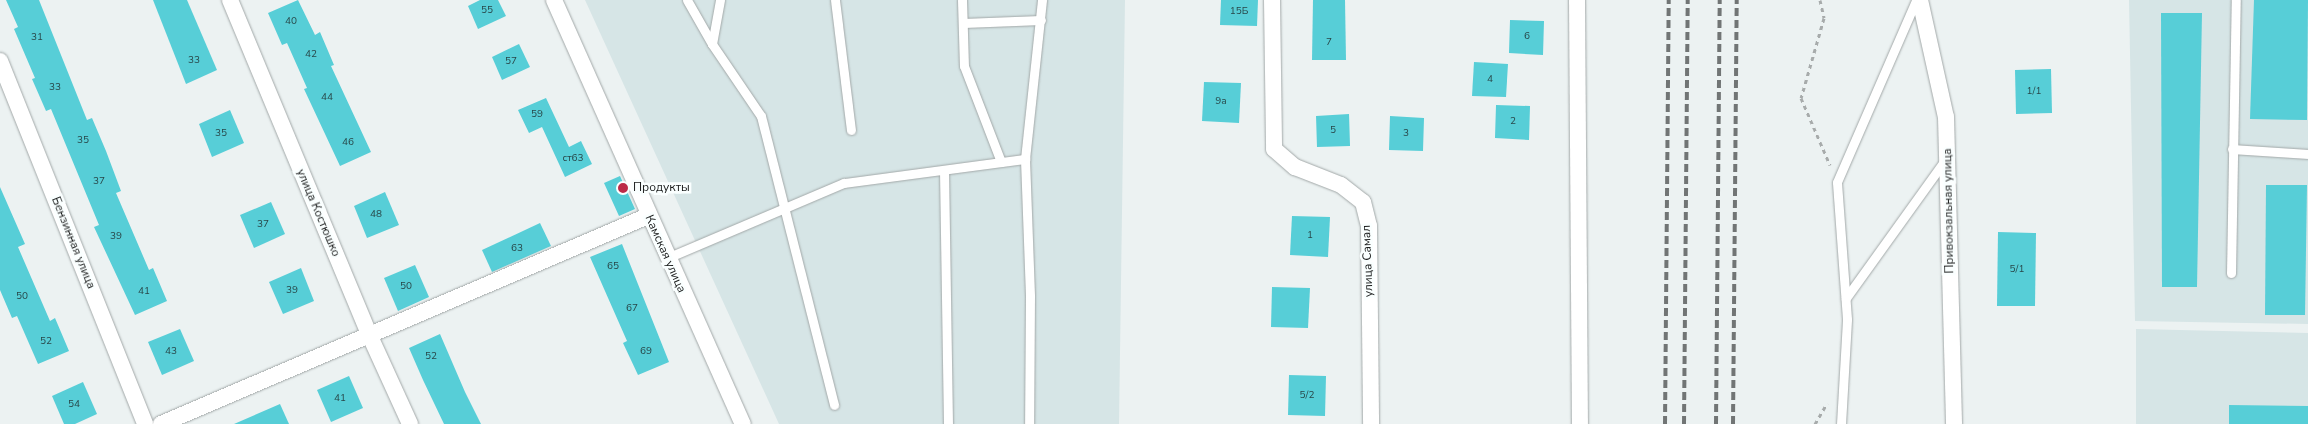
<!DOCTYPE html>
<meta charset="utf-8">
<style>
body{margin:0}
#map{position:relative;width:2308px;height:424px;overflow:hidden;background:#ecf2f2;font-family:"Nunito Sans",sans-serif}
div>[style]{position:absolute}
.built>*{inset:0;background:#d6e5e6}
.building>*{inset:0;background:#57ced7}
.path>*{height:3px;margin-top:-1.5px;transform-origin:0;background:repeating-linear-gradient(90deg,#a7abab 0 4px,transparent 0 8px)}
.roads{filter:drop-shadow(0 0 1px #a2a8a8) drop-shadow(0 0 1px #a2a8a8)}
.service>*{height:9px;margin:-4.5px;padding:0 4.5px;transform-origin:4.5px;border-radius:4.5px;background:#fff}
.minor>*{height:16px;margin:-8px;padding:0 8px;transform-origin:8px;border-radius:8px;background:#fff}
.rail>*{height:4px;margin-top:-2px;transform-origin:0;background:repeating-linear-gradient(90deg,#717575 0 8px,transparent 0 12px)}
.dots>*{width:14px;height:14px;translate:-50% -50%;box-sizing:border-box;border:2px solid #faffff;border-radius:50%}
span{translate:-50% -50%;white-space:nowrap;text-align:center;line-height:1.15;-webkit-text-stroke:5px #faffff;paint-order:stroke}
.number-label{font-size:10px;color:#284749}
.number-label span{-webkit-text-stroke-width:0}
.poi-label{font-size:12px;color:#181a1a}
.left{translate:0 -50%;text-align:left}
.street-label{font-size:12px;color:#181a1a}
</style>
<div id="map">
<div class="built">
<div style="clip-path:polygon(585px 0,1125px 0,1119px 424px,779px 424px)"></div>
<div style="clip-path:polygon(2129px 0,2308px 0,2308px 324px,2135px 321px)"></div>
<div style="clip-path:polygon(2136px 329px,2308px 333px,2308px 424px,2136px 424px)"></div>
</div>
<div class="building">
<div style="clip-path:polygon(6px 0,39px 0,87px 120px,92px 118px,106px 151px,121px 191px,116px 193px,149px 270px,153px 268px,167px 301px,135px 315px,94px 227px,99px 225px,51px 109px,46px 111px,32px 79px,35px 78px,14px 29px,18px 27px)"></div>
<div style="clip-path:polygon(153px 0,187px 0,217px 70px,186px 84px)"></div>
<div style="clip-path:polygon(298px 0,315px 35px,320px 32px,334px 65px,331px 66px,371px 152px,340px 166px,304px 89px,307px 88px,287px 43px,282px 45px,268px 13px)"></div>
<div style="clip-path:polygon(480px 0,498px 0,506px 16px,478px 29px,468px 6px)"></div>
<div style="clip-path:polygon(1221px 0,1258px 0,1257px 26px,1220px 25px)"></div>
<div style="clip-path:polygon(1313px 0,1345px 0,1346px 60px,1312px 60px)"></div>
<div style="clip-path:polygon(2254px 0,2308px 0,2307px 120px,2250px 119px)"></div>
<div style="clip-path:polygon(2161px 13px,2202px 13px,2197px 287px,2162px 287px)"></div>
<div style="clip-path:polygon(1510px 20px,1544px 21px,1543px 55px,1509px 53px)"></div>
<div style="clip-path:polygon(519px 44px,530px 67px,502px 80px,492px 57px)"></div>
<div style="clip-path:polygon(1474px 62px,1508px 64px,1506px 97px,1472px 96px)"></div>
<div style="clip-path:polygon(2051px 69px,2052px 113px,2016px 114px,2015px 70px)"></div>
<div style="clip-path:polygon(1204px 82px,1241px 83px,1239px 123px,1202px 121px)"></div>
<div style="clip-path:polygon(546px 98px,569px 147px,581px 141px,592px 164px,565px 177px,542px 127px,529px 133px,518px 110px)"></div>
<div style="clip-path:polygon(1496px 105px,1530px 106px,1529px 140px,1495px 138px)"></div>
<div style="clip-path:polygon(230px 110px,244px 143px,212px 157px,199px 124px)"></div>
<div style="clip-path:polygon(1349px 114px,1350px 146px,1317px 147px,1316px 116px)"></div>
<div style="clip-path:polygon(1390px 116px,1424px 118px,1423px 151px,1389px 150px)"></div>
<div style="clip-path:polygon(620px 176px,635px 209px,619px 216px,604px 183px)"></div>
<div style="clip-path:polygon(2266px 185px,2307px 185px,2305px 315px,2265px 315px)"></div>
<div style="clip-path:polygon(0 187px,25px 244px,18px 247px,50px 321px,55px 318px,69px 351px,38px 364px,17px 316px,12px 318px,0 290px)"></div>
<div style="clip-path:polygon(385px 192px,399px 225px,367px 238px,354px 206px)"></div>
<div style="clip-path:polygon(271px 202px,285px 234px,254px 248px,240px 215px)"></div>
<div style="clip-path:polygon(1292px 216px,1330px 217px,1328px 257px,1290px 255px)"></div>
<div style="clip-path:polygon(540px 223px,551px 246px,492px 272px,482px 250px)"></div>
<div style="clip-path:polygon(1998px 232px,2036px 233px,2035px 306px,1997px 306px)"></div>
<div style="clip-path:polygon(622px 244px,669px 362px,638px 375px,623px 343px,627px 341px,590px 257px)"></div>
<div style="clip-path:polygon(415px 265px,429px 297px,398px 311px,384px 278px)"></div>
<div style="clip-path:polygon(301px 268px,314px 301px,283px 314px,269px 282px)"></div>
<div style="clip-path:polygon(1272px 287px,1310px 288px,1308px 328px,1271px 327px)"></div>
<div style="clip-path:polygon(180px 329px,194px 361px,162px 375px,148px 342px)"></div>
<div style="clip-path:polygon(440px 334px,465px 392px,481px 424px,444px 424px,423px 380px,409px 348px)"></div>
<div style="clip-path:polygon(1289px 375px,1326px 376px,1325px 416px,1288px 415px)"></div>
<div style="clip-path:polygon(349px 376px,363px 408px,331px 422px,317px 390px)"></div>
<div style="clip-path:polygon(83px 382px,97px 414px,75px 424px,64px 424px,52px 396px)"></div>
<div style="clip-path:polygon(280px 404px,289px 424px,234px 424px)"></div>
<div style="clip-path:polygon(2229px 405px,2308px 406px,2308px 424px,2229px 424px)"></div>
</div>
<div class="path">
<div style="left:1820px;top:0;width:18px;rotate:77deg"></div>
<div style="left:1824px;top:18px;width:83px;rotate:106deg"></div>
<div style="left:1801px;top:98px;width:73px;rotate:66.6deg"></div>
<div style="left:1815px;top:424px;width:24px;rotate:-60deg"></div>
</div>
<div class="roads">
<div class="service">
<div style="left:687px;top:0;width:51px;rotate:60.4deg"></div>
<div style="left:712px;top:44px;width:87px;rotate:55.8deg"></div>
<div style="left:761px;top:116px;width:298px;rotate:75.8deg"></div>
<div style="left:835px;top:0;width:131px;rotate:83deg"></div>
<div style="left:962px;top:0;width:66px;rotate:88.3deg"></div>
<div style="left:964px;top:66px;width:103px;rotate:68.9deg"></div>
<div style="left:963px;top:23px;width:78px;rotate:-2.2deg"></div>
<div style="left:712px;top:44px;width:45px;rotate:-79.7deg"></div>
<div style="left:2232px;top:149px;width:76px;rotate:3.8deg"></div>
<div style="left:1025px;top:159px;width:137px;rotate:87.9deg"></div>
<div style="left:1030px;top:296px;width:128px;rotate:90.4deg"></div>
<div style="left:944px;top:170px;width:254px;rotate:89.1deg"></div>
<div style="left:667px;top:258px;width:192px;rotate:-23deg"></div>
<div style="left:844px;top:183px;width:183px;rotate:-7.6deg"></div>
<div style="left:1025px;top:159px;width:160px;rotate:-83.9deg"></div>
<div style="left:2231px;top:273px;width:273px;rotate:-89deg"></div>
<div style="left:1846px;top:298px;width:171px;rotate:-54.3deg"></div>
<div style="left:1841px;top:424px;width:105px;rotate:-86.7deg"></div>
<div style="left:1847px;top:319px;width:137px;rotate:-94.2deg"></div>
<div style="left:1837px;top:182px;width:198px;rotate:-66.5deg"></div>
</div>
<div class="minor">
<div style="left:230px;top:0;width:362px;rotate:67.4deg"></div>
<div style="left:369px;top:334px;width:99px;rotate:65.5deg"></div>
<div style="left:554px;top:0;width:464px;rotate:66deg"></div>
<div style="left:1272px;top:0;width:149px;rotate:89.2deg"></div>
<div style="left:1274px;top:149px;width:28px;rotate:41deg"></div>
<div style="left:1295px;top:167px;width:49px;rotate:21.4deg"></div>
<div style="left:1341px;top:185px;width:28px;rotate:38deg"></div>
<div style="left:1363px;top:202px;width:25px;rotate:76deg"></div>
<div style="left:1369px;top:226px;width:198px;rotate:89.4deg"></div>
<div style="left:1577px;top:0;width:424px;rotate:89.6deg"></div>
<div style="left:1920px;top:0;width:120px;rotate:77.5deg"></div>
<div style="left:1946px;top:117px;width:307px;rotate:88.5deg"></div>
<div style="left:0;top:61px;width:391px;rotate:68.2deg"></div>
<div style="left:161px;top:424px;width:530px;rotate:-23.13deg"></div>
</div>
</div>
<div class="rail">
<div style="left:1665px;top:424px;width:424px;rotate:-89.5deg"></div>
<div style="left:1684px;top:424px;width:424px;rotate:-89.5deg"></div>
<div style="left:1716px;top:424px;width:424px;rotate:-89.5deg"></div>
<div style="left:1733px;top:424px;width:424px;rotate:-89.5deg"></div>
</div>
<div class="dots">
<div style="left:623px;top:188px;background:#bc2b48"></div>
</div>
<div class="number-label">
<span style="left:487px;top:11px">55</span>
<span style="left:1239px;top:12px">15Б</span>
<span style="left:291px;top:22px">40</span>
<span style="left:1527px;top:37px">6</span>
<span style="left:37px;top:38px">31</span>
<span style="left:1329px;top:43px">7</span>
<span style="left:311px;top:55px">42</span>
<span style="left:194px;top:61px">33</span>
<span style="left:511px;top:62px">57</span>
<span style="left:1490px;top:80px">4</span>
<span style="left:55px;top:88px">33</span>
<span style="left:2034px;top:92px">1/1</span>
<span style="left:327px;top:98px">44</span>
<span style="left:1221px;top:102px">9а</span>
<span style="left:537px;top:115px">59</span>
<span style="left:1513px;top:122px">2</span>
<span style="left:1333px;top:131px">5</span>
<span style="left:221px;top:134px">35</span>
<span style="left:1406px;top:134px">3</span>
<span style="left:83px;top:141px">35</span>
<span style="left:348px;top:143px">46</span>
<span style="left:573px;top:159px">ст63</span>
<span style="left:99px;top:182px">37</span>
<span style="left:376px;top:215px">48</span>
<span style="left:263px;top:225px">37</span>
<span style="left:1310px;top:236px">1</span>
<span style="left:116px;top:237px">39</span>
<span style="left:517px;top:249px">63</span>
<span style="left:613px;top:267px">65</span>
<span style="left:2017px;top:270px">5/1</span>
<span style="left:406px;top:287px">50</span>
<span style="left:292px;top:291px">39</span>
<span style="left:144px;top:292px">41</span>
<span style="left:22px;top:297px">50</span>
<span style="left:632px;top:309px">67</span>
<span style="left:46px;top:342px">52</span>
<span style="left:171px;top:352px">43</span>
<span style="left:646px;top:352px">69</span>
<span style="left:431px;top:357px">52</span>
<span style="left:1307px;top:396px">5/2</span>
<span style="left:340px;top:399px">41</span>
<span style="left:74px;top:405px">54</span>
</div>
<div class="poi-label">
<span class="left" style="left:633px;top:188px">Продукты</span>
</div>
<div class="street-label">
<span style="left:1949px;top:211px;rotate:-91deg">Привокзальная улица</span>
<span style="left:318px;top:213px;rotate:67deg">улица Костюшко</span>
<span style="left:73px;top:243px;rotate:68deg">Бензинная улица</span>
<span style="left:665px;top:254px;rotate:66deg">Камская улица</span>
<span style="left:1368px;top:261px;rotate:-92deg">улица Самал</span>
</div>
</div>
